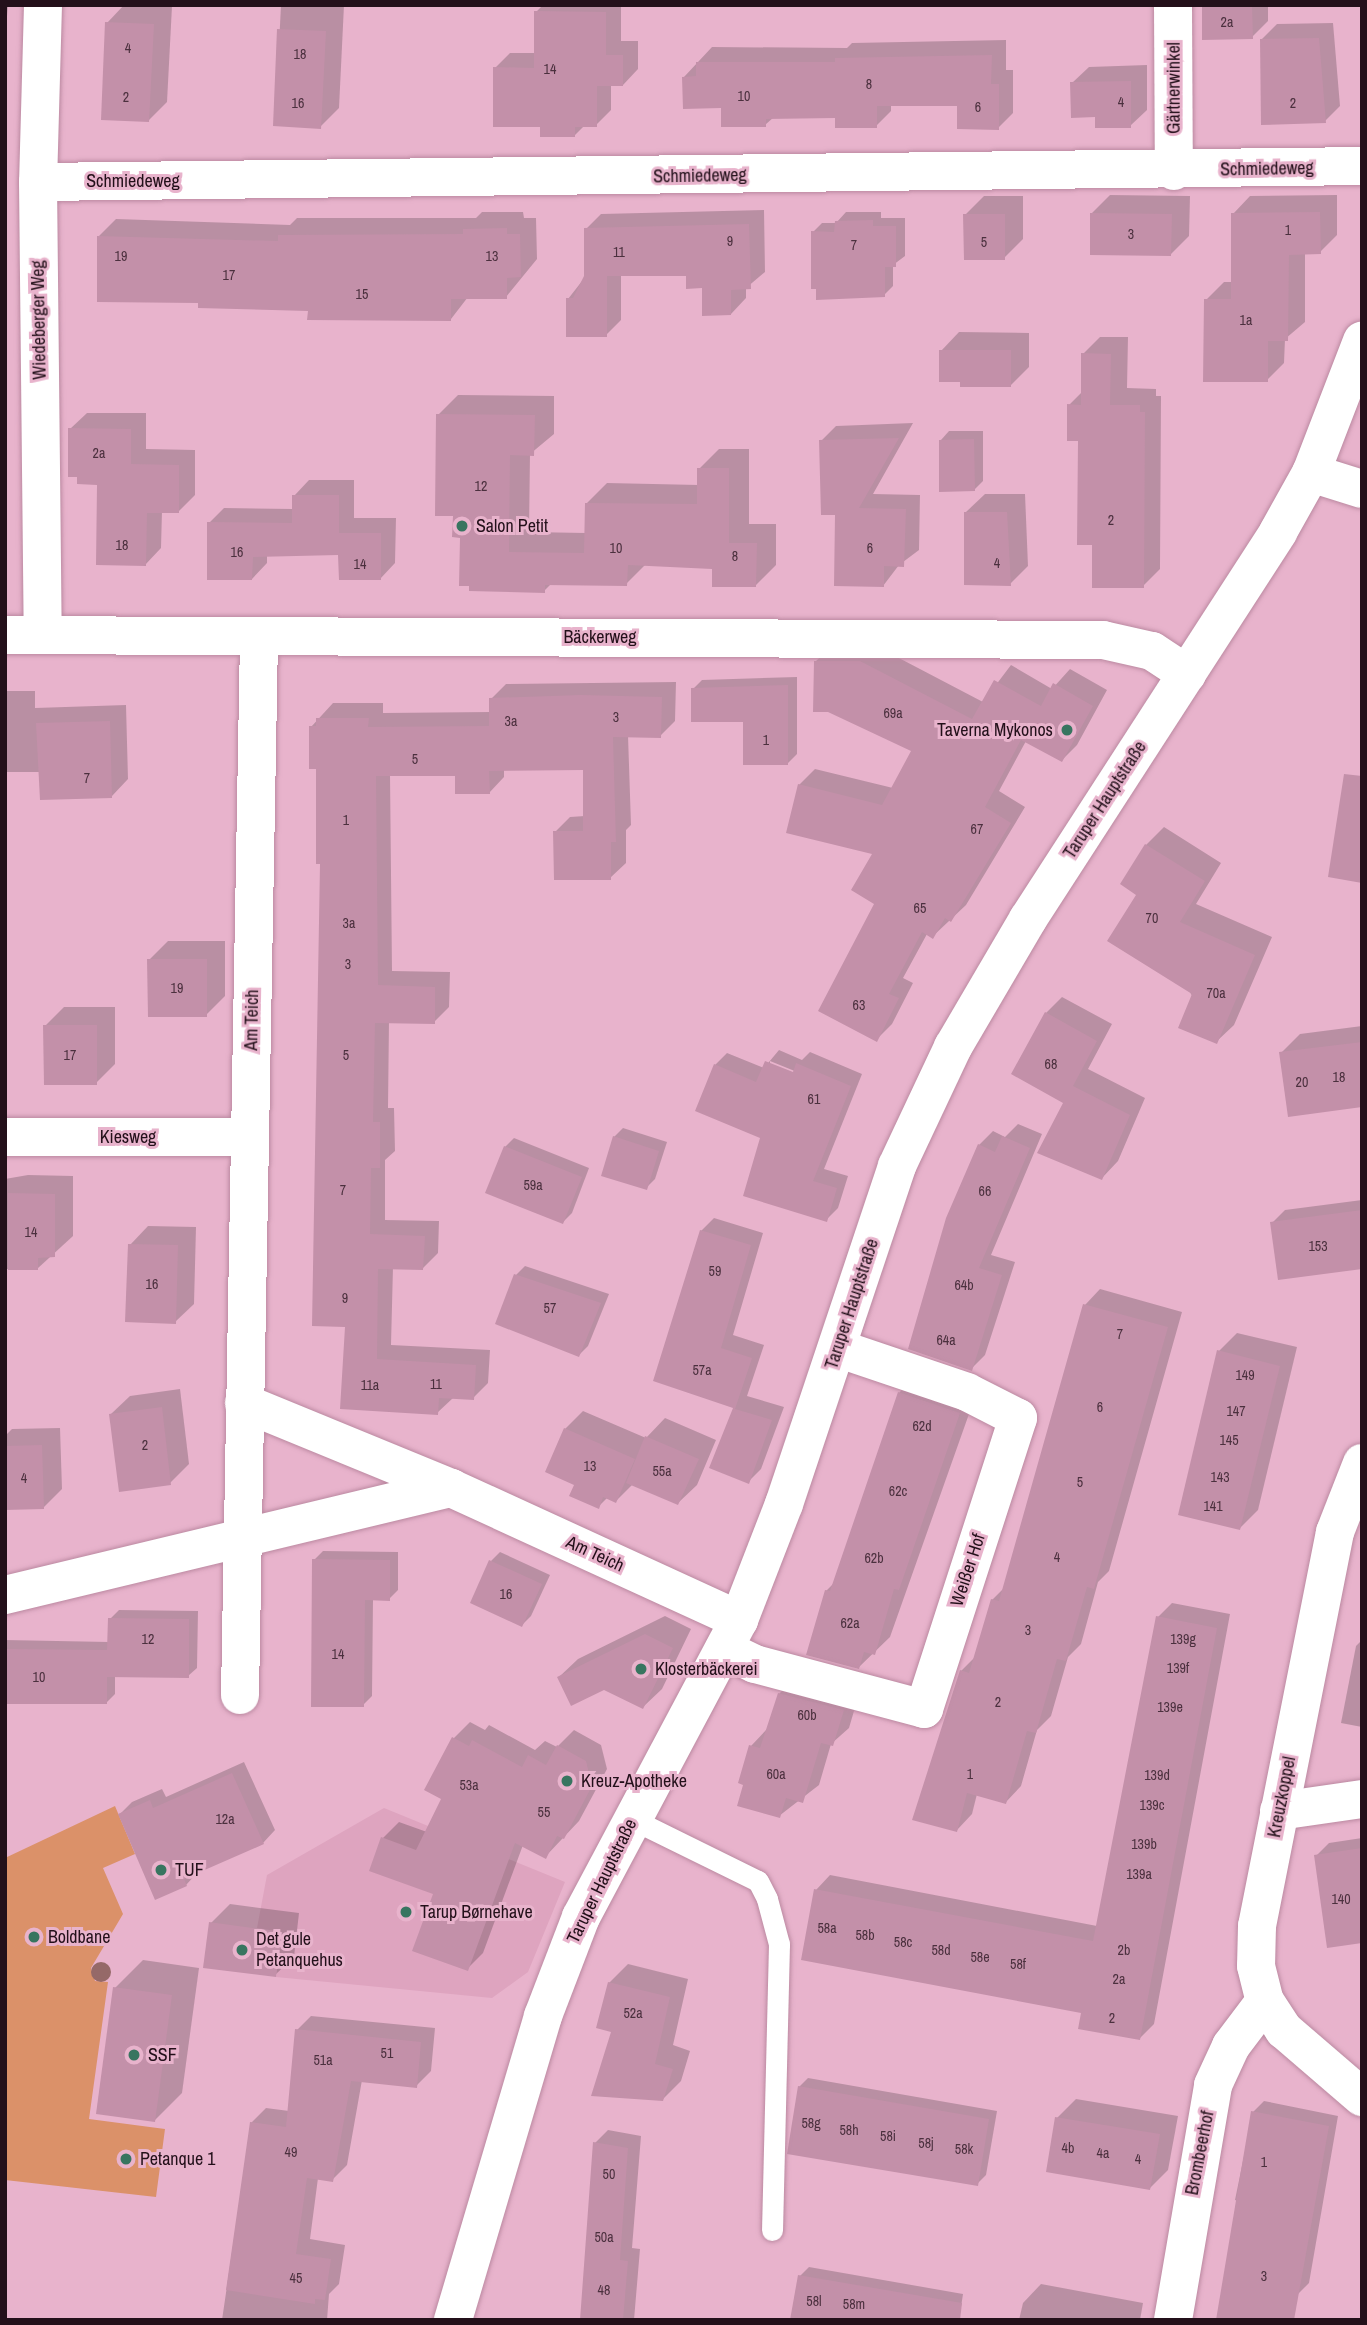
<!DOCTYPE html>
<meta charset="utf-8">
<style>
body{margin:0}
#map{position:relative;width:1367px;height:2325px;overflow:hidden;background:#e8b3cc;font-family:"Archivo Narrow",sans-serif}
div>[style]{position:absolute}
.built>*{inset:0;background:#dea4bf}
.green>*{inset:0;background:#db9169}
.shadow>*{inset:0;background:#0003}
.building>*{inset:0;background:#c390a9}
.roads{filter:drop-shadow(0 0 2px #bb89a1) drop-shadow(0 0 2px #bb89a1)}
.service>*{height:21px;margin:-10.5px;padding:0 10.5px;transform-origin:10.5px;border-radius:10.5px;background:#fff}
.minor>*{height:38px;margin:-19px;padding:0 19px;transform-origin:19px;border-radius:19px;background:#fff}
.tertiary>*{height:38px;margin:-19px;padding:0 19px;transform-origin:19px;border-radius:19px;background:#fff}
.trees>*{width:20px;height:20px;margin:-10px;border-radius:50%;background:#956968}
.dots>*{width:19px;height:19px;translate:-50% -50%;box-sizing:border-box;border:4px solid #e8b3cc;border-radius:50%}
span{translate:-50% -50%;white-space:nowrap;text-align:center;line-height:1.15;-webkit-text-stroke:6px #e8b3cc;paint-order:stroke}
.number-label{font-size:14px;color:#4b303e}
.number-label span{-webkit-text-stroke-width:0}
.street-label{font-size:18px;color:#23101a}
.poi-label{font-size:18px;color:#23101a}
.left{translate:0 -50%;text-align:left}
.right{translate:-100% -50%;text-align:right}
.frame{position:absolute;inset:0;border:7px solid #23101a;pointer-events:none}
</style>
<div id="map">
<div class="built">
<div style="clip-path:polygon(384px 1808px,565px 1882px,528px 1972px,492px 1998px,276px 1977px,282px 1932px,257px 1928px,267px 1875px)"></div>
</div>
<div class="green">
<div style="clip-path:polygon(115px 1806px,135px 1854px,103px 1868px,123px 1914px,91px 1968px,95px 1981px,108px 1982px,89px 2119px,165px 2129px,156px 2197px,5px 2180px,5px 1858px)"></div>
</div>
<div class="shadow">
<div style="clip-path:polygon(5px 5px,8px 5px,5px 39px)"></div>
<div style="clip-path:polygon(124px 5px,172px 6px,167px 102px,149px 120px,107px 23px)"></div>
<div style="clip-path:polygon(281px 5px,344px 5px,339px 108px,320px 127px,275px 125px)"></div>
<div style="clip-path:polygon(543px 5px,621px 5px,621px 41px,638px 41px,638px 69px,623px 85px,611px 85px,611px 110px,596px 125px,585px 125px,574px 136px,542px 125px,495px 68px,510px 53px,536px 53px,536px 12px)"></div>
<div style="clip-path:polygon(1203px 5px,1268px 5px,1268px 21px,1252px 37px)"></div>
<div style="clip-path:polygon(1333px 23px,1340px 106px,1325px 121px,1262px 39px,1277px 24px)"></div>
<div style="clip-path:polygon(1006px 40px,1006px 70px,1013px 70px,1013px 113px,998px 128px,959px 104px,891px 104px,891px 111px,876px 126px,837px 116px,774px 117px,765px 125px,723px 106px,684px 77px,712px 47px,847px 48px,852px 43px)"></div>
<div style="clip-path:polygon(1147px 65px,1147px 110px,1130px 126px,1072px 83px,1089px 67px)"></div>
<div style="clip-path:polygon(1110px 195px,1190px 196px,1189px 236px,1171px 254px,1092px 213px)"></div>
<div style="clip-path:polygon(1337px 195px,1337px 235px,1320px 252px,1305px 253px,1305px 322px,1285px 339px,1284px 363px,1267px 380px,1206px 300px,1224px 282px,1233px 282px,1233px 214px,1250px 196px)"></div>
<div style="clip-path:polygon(984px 196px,1023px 196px,1023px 239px,1004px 258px,965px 215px)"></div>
<div style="clip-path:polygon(764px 210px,765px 272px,746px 288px,746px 298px,731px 314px,687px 274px,621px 274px,621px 320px,606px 335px,568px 299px,586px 276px,586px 229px,601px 214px)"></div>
<div style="clip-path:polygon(482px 212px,523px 212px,524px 218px,536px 218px,537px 259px,506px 297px,468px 297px,451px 319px,200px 301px,99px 236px,116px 219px,290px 225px,297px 218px,476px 218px)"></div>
<div style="clip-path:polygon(846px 212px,881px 212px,881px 218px,905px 218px,905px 256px,893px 265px,893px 286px,884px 295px,813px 232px,822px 223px,836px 223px)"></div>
<div style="clip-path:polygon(959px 332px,1029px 333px,1029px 367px,1010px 386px,941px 351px)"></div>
<div style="clip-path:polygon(1100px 337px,1128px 337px,1127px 388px,1156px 389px,1156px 396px,1161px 396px,1160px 569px,1143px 586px,1094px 543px,1080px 439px,1069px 405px,1082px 392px,1083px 354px)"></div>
<div style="clip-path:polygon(458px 395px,554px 396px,554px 434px,530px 454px,529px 532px,586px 533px,586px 504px,607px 483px,699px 485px,699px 469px,719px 449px,749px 449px,749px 524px,776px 524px,776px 565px,756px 585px,714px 568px,646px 564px,626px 584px,552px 583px,544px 591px,462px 536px,438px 415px)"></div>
<div style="clip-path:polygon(87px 413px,146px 413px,146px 449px,195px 450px,195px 495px,178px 512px,162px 511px,161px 548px,145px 565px,99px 483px,79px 476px,70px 429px)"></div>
<div style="clip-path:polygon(913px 423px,873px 494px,920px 495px,919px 550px,899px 565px,883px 586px,837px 514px,821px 441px,836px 426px)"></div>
<div style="clip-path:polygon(949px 431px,983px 431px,983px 481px,974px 490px,941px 440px)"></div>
<div style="clip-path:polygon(309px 480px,354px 480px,354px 518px,396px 518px,395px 563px,380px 579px,340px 553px,267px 555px,267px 563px,252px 579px,209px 523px,224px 508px,293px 509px,294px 496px)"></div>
<div style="clip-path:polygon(985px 494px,1025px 494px,1028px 566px,1010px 584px,966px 512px)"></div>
<div style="clip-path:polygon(832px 646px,876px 646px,983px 702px,1011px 665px,1052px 689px,1070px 669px,1107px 690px,1077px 745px,1062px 760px,1026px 741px,999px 791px,1025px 807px,966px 905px,932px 937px,927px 934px,903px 978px,913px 983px,892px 1024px,876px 1040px,875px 853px,799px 785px,815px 769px,893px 788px,913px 750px,816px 661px)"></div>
<div style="clip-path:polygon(797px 677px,797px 754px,788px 763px,745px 720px,693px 689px,702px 680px)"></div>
<div style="clip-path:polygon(676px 682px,675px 721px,660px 736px,628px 735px,631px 825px,626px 830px,626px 863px,610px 878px,555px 832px,570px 817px,585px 816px,585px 769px,504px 769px,504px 777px,489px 793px,456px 774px,390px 774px,392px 971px,450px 972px,449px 1007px,434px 1022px,389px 1021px,388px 1108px,394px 1108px,395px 1151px,385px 1160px,385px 1220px,439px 1221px,438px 1253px,423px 1268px,393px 1267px,391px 1345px,490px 1350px,488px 1383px,473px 1398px,453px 1398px,437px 1413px,342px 1408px,347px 1325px,318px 767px,311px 727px,333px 703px,383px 703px,383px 713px,491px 712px,491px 699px,506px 684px)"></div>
<div style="clip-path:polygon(5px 691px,35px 691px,35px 708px,126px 705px,128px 779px,112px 796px,40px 772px,5px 772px)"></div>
<div style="clip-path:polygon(1164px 827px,1221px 863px,1196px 904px,1272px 937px,1234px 1025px,1216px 1042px,1139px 894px,1146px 845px)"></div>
<div style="clip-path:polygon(168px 941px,225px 941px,225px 996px,206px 1015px,149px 960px)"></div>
<div style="clip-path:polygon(1062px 997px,1112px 1024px,1088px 1069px,1145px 1098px,1118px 1161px,1102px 1178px,1066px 1102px,1046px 1013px)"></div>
<div style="clip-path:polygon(64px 1007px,115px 1007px,115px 1064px,96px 1083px,45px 1026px)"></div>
<div style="clip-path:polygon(1362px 1026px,1362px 1105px,1281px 1053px,1300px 1034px)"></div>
<div style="clip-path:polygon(evenodd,779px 1050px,802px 1060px,810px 1052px,862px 1074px,824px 1169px,848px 1176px,838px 1208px,826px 1220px,762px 1137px,715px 1065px,727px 1053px,764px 1068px,779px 1050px,770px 1061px,802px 1074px,800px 1077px,770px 1065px,770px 1061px)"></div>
<div style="clip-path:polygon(1018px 1124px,1042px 1134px,991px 1255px,1015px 1262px,985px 1355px,971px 1369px,979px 1145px,993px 1131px,1005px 1137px)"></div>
<div style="clip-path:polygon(623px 1128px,667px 1142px,655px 1179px,646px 1188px,614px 1137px)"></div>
<div style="clip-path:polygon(514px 1138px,589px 1168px,572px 1213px,563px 1222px,505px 1147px)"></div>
<div style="clip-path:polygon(28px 1175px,73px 1176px,73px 1236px,37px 1269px,5px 1269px,5px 1179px)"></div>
<div style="clip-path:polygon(1362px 1200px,1362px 1268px,1272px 1223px,1285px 1210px)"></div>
<div style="clip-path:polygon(714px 1218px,763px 1233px,733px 1335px,764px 1345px,747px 1396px,784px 1407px,761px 1469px,748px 1482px,711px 1467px,735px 1407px,655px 1380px,701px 1231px)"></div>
<div style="clip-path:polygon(148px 1226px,196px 1227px,194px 1304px,175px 1322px,130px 1245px)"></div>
<div style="clip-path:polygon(525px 1266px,609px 1294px,588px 1346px,579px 1355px,516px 1275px)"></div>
<div style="clip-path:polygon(1100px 1289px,1182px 1312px,1109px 1571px,1098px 1582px,1081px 1644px,1068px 1657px,1051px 1716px,1037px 1730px,1021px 1786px,1006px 1802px,977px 1794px,972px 1814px,957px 1830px,961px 1671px,976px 1656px,992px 1600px,1005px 1587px,1085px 1305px)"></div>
<div style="clip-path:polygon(1237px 1333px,1297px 1347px,1258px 1510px,1240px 1528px,1219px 1351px)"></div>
<div style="clip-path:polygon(915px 1376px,975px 1397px,890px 1637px,859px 1667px,826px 1591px,835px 1582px,899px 1393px)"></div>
<div style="clip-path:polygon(180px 1389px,189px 1464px,170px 1483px,111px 1414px,130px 1396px)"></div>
<div style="clip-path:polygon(583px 1411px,646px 1438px,665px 1418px,716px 1440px,697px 1485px,678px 1503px,633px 1484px,616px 1501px,608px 1497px,598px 1507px,576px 1484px,565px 1429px)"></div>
<div style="clip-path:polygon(60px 1428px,62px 1489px,43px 1508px,5px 1508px,5px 1436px,12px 1429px)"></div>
<div style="clip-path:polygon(323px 1551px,398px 1552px,398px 1590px,389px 1599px,373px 1599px,372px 1696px,363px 1705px,314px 1560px)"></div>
<div style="clip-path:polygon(500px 1552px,550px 1575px,531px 1616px,522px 1625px,491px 1561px)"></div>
<div style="clip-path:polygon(1172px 1603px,1230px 1614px,1154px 2024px,1140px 2038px,816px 1890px,830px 1875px,1097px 1926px,1158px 1617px)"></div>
<div style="clip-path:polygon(119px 1610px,198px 1611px,197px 1668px,188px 1676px,115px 1675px,115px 1694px,106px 1703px,5px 1702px,5px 1640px,109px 1642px,110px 1619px)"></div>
<div style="clip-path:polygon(665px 1616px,691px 1629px,662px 1689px,643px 1707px,604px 1688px,559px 1677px,578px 1659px)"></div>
<div style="clip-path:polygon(1362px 1640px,1362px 1727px,1341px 1723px,1356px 1646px)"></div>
<div style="clip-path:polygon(795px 1677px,859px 1694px,849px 1728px,831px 1744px,819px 1785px,779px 1816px,745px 1784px,751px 1746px,767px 1729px,779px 1694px)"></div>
<div style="clip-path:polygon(470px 1722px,485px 1730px,489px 1725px,535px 1750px,545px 1741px,557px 1747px,574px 1730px,601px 1745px,607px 1769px,579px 1821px,545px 1857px,523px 1845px,483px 1953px,467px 1969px,435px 1893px,383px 1838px,399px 1822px,427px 1832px,444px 1798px,426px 1789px,454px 1738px)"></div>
<div style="clip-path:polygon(244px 1762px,275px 1830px,263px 1843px,198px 1872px,186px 1885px,120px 1814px,132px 1802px,162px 1789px,166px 1797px)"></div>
<div style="clip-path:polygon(1362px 1838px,1362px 1941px,1316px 1856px,1329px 1843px)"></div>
<div style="clip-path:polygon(230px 1904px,299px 1913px,294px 1957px,275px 1975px,211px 1923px)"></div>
<div style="clip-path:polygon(143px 1960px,199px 1968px,182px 2093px,154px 2121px,115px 1988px)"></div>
<div style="clip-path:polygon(628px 1964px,688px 1979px,673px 2045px,690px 2051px,681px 2081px,662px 2100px,613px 2031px,609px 1983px)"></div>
<div style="clip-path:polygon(311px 2016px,435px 2028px,431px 2071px,416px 2086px,362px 2080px,347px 2165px,332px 2180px,318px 2178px,310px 2239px,345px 2245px,339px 2284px,329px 2294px,327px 2320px,222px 2320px,251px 2123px,266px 2108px,289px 2111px,297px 2030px)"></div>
<div style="clip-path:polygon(808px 2078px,997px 2111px,986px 2175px,977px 2184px,799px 2087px)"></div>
<div style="clip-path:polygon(1076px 2099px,1178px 2116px,1168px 2170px,1150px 2188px,1057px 2118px)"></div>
<div style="clip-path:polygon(1264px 2101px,1338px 2116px,1309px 2283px,1298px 2294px,1241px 2202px,1235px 2200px,1253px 2112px)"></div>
<div style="clip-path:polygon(608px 2130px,641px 2136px,632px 2248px,640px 2249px,634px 2320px,582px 2320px,595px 2143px)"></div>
<div style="clip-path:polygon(809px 2267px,963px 2294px,959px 2320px,800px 2276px)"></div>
<div style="clip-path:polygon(1041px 2284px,1143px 2303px,1140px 2320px,1019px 2320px,1023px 2303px)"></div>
</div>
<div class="building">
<div style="clip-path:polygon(1202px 5px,1252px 5px,1253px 39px,1202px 40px)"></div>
<div style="clip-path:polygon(534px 11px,606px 12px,606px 55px,623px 55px,623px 86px,597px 86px,597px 127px,575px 127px,575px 137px,540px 137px,540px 127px,493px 127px,493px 67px,534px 68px)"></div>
<div style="clip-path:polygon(105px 22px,154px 24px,149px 122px,101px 120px)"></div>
<div style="clip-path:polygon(277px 29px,326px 31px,321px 129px,273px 126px)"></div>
<div style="clip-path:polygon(1319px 38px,1326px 123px,1261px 125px,1260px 39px)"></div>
<div style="clip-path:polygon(992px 55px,991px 84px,999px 84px,999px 130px,957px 129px,957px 106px,877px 106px,877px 128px,835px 128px,835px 118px,766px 119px,766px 127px,721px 127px,721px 108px,683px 109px,682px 77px,696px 76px,696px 62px,835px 62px,835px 58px)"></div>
<div style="clip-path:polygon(1131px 81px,1131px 128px,1095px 128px,1095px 117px,1071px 118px,1070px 82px)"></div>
<div style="clip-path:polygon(1320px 212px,1321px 254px,1289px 255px,1288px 341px,1268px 341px,1268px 382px,1203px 382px,1204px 299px,1231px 299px,1231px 213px)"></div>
<div style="clip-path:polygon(1090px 213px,1172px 214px,1171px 256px,1090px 255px)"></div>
<div style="clip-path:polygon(963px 214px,1005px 214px,1005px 260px,964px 260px)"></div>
<div style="clip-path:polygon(873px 220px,873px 226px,896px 226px,896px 267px,885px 267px,885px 297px,816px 300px,816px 289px,811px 289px,811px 231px,834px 232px,835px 221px)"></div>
<div style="clip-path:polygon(749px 224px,751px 289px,731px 290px,731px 315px,702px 316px,702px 288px,686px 289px,686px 276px,607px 276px,607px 337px,566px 337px,566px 298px,573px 298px,584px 276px,584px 228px)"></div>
<div style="clip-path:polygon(507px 228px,507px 234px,520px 234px,521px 277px,507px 278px,507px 299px,451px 299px,451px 321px,307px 320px,308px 311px,198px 308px,198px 303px,97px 302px,97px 236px,278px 241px,278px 235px,463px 234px,463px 229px)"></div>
<div style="clip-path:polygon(939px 350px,1011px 350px,1011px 387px,960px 387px,960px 382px,939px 382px)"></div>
<div style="clip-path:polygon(1081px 353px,1111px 354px,1110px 405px,1140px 405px,1140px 412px,1145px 412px,1144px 588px,1092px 588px,1092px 545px,1077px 545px,1078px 441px,1067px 441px,1067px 404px,1081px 405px)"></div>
<div style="clip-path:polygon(436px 414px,535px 415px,534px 456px,510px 455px,509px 552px,584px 553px,585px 503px,697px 504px,697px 468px,729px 468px,729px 543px,757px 543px,756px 587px,712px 587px,712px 569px,628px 565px,627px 586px,545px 585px,545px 593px,469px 591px,469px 586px,459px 586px,460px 538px,452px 537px,453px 516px,435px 516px)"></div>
<div style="clip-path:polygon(68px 428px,131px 429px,131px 464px,179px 465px,179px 513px,147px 513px,146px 566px,96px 565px,97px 485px,77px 484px,77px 477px,68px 477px)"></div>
<div style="clip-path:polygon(899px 438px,859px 508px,906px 509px,904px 567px,884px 566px,884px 587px,834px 586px,835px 515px,821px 515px,819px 440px)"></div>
<div style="clip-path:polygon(974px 439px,975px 491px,939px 492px,939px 440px)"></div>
<div style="clip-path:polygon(292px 495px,339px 495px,339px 533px,381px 533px,381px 580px,339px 580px,338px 555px,253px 557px,252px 580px,207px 580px,207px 522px,292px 523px)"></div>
<div style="clip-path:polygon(964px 512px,1007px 512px,1011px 586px,964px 585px)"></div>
<div style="clip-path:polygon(814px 661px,860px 661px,972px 719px,994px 680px,1041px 706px,1053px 683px,1093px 706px,1062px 762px,1021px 740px,985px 807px,1011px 823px,951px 922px,945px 918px,933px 939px,922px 932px,889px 994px,899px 998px,877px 1042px,818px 1011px,874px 904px,851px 890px,872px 854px,786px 833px,798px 784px,882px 805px,911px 751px,828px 712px,813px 712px)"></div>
<div style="clip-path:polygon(788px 685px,788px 765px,743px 765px,743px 722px,691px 722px,691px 688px)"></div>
<div style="clip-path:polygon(581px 695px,662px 697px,661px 738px,613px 737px,616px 842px,611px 842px,611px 880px,554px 880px,553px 831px,583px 831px,583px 770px,489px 771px,490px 794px,455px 794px,455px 776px,376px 776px,378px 985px,435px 987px,435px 1024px,375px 1023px,373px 1122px,380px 1122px,380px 1168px,371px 1168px,370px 1234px,425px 1236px,423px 1270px,378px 1269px,377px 1359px,476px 1365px,474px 1400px,439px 1398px,438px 1415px,340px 1409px,345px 1327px,312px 1326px,320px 864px,316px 864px,316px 769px,309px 769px,309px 726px,316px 726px,316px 718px,369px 718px,368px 727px,489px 726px,489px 698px)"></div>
<div style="clip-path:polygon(110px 721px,112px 798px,40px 800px,36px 723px)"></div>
<div style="clip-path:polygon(1344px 774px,1362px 776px,1362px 883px,1328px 877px)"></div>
<div style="clip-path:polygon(1145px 844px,1205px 881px,1180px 922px,1255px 955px,1217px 1044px,1178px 1028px,1192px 994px,1107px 941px,1136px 895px,1120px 884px)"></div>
<div style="clip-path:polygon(147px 959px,207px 959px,207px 1017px,148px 1017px)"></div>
<div style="clip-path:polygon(1045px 1012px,1097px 1041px,1073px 1086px,1130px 1115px,1102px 1180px,1037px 1153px,1063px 1103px,1011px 1074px)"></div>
<div style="clip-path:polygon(43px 1025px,97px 1025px,97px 1085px,44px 1085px)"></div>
<div style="clip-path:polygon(1362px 1042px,1362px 1107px,1288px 1117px,1279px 1052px)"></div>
<div style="clip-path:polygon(765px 1061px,793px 1072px,796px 1063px,851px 1086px,813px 1181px,837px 1188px,827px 1222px,743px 1196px,760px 1138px,695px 1111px,714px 1064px,756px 1082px)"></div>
<div style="clip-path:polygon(613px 1136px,659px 1151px,647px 1190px,601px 1176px)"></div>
<div style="clip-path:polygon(1002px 1136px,1030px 1148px,979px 1268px,1002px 1275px,972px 1371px,908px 1349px,946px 1218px,978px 1144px,995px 1152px)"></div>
<div style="clip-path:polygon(504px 1146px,582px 1177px,563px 1224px,485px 1193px)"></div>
<div style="clip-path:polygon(8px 1193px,55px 1194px,55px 1257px,38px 1258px,38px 1270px,8px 1270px)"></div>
<div style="clip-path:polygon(1362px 1210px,1362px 1269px,1278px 1280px,1270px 1222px)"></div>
<div style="clip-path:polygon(700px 1230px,751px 1245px,721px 1348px,752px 1358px,735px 1409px,772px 1420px,749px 1484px,709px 1468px,733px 1408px,653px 1381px)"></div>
<div style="clip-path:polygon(128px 1244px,178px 1245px,176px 1324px,125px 1322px)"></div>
<div style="clip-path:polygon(514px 1274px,601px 1303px,579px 1357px,495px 1324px)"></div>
<div style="clip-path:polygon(1083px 1304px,1168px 1327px,1094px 1589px,1087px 1587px,1066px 1661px,1057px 1659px,1036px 1733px,1027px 1731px,1006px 1804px,967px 1793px,957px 1832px,912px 1820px,960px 1670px,969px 1673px,991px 1599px,999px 1601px)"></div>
<div style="clip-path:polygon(1217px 1350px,1280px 1366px,1240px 1530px,1178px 1515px)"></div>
<div style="clip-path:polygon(898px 1392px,960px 1413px,899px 1590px,894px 1589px,875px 1655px,864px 1652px,859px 1669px,806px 1655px,825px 1590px,830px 1591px)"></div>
<div style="clip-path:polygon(162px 1407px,171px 1485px,119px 1492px,109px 1414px)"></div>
<div style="clip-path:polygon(564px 1428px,635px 1459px,616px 1503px,603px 1497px,599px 1509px,569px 1496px,574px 1485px,545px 1472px)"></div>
<div style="clip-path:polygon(645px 1436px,699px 1459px,678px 1505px,626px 1483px)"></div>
<div style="clip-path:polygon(42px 1445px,44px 1509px,5px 1510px,5px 1446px)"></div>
<div style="clip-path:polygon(312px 1559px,390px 1560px,390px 1601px,365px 1600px,364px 1707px,311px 1707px)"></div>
<div style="clip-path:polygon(489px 1560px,542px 1584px,522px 1627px,470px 1603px)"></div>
<div style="clip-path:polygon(1156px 1616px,1217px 1628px,1140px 2040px,1078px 2029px,1081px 2013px,801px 1960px,814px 1889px,1093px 1941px)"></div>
<div style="clip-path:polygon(108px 1618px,189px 1619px,189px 1678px,107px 1677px,107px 1704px,5px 1704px,5px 1649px,107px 1650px)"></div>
<div style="clip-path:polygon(645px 1634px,673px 1648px,643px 1709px,604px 1690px,571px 1706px,557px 1677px)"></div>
<div style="clip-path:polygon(778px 1693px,844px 1710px,833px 1746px,821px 1743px,803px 1803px,786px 1798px,780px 1818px,737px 1806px,743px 1785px,738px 1783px,749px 1745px,760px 1748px)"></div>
<div style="clip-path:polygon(452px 1737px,469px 1746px,472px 1740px,522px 1767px,528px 1755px,546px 1765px,557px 1745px,586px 1761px,592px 1786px,564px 1839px,557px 1836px,546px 1859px,515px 1843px,468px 1971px,412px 1951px,433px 1894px,369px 1871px,381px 1837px,416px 1850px,441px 1799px,424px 1790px)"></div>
<div style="clip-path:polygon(232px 1773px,264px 1844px,184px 1879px,187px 1886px,155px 1900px,118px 1814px,150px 1800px,153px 1808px)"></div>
<div style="clip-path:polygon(1362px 1848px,1362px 1943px,1327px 1948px,1314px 1855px)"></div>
<div style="clip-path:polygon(209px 1922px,282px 1932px,276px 1977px,203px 1968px)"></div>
<div style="clip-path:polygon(608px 1982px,670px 1997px,655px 2064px,673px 2069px,663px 2101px,591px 2096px,611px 2032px,596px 2028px)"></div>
<div style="clip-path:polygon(113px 1987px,172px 1995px,155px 2122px,96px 2114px)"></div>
<div style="clip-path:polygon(295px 2029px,421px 2042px,417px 2088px,351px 2081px,333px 2182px,307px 2178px,296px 2254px,331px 2259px,325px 2300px,315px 2299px,315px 2304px,226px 2290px,250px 2122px,286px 2127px)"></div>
<div style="clip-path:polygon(798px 2086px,989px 2119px,978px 2186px,787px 2154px)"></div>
<div style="clip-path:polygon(1251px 2111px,1329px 2126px,1294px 2320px,1216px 2320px)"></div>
<div style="clip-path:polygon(1055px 2117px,1160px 2134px,1150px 2190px,1046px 2172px)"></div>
<div style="clip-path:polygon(593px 2142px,628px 2148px,620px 2260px,628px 2261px,623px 2320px,580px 2320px)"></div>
<div style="clip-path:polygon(798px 2275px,962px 2303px,960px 2320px,790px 2320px)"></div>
</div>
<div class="roads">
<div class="service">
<div style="left:632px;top:1819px;width:140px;rotate:26.2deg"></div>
<div style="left:758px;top:1881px;width:20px;rotate:63deg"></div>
<div style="left:767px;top:1899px;width:47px;rotate:75.1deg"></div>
<div style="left:779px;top:1944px;width:286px;rotate:91.4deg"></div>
</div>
<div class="minor">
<div style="left:43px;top:5px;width:177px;rotate:91.6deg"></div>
<div style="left:38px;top:182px;width:453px;rotate:89.4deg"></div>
<div style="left:1173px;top:5px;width:166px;rotate:89.7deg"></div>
<div style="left:38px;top:182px;width:1324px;rotate:-0.69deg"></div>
<div style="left:1311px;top:473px;width:53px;rotate:17.4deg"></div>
<div style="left:5px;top:635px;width:1098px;rotate:0.26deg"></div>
<div style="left:1103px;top:640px;width:50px;rotate:12.7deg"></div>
<div style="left:1152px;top:651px;width:42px;rotate:33.3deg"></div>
<div style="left:5px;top:1137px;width:245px"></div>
<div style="left:244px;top:1403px;width:224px;rotate:22.3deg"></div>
<div style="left:451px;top:1488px;width:317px;rotate:24.6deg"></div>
<div style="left:1362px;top:1463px;width:74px;rotate:111.4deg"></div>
<div style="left:1335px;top:1532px;width:402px;rotate:101.2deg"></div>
<div style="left:1257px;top:1926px;width:40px;rotate:91.4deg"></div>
<div style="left:1256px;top:1966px;width:36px;rotate:76deg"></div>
<div style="left:1265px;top:2001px;width:35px;rotate:57deg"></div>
<div style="left:1284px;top:2030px;width:103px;rotate:40.7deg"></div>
<div style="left:5px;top:1595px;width:459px;rotate:-13.5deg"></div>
<div style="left:724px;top:1649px;width:34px;rotate:26deg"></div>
<div style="left:755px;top:1664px;width:175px;rotate:14.9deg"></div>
<div style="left:924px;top:1709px;width:306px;rotate:-72.1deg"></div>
<div style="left:1018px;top:1418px;width:57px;rotate:-153deg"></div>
<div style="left:967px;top:1392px;width:137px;rotate:-161.3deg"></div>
<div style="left:240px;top:1695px;width:1059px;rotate:-88.97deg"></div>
<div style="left:1279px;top:1811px;width:84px;rotate:-8.2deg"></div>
<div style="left:1173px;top:2320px;width:238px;rotate:-80.3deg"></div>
<div style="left:1213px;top:2085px;width:43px;rotate:-65.2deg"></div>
<div style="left:1231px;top:2046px;width:56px;rotate:-52.9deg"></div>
</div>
<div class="tertiary">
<div style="left:453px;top:2320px;width:317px;rotate:-73.5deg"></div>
<div style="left:543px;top:2016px;width:106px;rotate:-69deg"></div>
<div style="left:581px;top:1917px;width:336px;rotate:-62deg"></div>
<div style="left:739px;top:1620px;width:124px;rotate:-68.8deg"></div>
<div style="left:784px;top:1504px;width:356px;rotate:-71.5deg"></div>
<div style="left:897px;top:1166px;width:132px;rotate:-64.8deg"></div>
<div style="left:953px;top:1047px;width:148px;rotate:-59.6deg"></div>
<div style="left:1028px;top:919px;width:461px;rotate:-57.1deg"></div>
<div style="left:1278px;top:532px;width:68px;rotate:-60.8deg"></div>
<div style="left:1311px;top:473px;width:142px;rotate:-68.9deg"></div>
</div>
</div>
<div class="trees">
<div style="left:101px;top:1972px"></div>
</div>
<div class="dots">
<div style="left:462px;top:526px;background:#387560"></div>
<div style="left:1067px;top:730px;background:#387560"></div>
<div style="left:641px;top:1669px;background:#387560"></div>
<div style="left:567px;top:1781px;background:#387560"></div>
<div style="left:161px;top:1870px;background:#387560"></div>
<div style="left:406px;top:1912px;background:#387560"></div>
<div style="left:34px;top:1937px;background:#387560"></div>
<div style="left:242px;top:1950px;background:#387560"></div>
<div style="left:134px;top:2055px;background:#387560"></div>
<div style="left:126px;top:2159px;background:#387560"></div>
</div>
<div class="number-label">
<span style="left:1227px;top:22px">2a</span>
<span style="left:128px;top:48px">4</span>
<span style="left:300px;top:54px">18</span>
<span style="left:550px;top:69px">14</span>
<span style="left:869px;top:84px">8</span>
<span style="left:744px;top:96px">10</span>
<span style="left:126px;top:97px">2</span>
<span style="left:1121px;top:102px">4</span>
<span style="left:298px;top:103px">16</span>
<span style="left:1293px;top:103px">2</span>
<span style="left:978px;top:107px">6</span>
<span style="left:1288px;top:230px">1</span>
<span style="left:1131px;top:234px">3</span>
<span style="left:730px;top:241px">9</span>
<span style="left:984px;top:242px">5</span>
<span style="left:854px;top:245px">7</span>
<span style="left:619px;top:252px">11</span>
<span style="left:121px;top:256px">19</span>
<span style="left:492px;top:256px">13</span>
<span style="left:229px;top:275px">17</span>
<span style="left:362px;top:294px">15</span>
<span style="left:1246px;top:320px">1a</span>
<span style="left:99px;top:453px">2a</span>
<span style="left:481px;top:486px">12</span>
<span style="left:1111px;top:520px">2</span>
<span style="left:122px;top:545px">18</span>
<span style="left:616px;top:548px">10</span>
<span style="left:870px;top:548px">6</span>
<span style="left:237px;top:552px">16</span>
<span style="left:735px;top:556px">8</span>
<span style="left:997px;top:563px">4</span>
<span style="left:360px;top:564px">14</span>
<span style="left:893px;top:713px">69a</span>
<span style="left:616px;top:717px">3</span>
<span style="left:511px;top:721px">3a</span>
<span style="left:766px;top:740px">1</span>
<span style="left:415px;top:759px">5</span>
<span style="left:87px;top:778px">7</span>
<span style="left:346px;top:820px">1</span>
<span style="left:977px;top:829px">67</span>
<span style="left:920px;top:908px">65</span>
<span style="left:1152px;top:918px">70</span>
<span style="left:349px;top:923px">3a</span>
<span style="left:348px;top:964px">3</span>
<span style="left:177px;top:988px">19</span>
<span style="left:1216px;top:993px">70a</span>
<span style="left:859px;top:1005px">63</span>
<span style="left:70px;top:1055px">17</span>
<span style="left:346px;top:1055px">5</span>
<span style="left:1051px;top:1064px">68</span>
<span style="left:1339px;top:1077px">18</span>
<span style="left:1302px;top:1082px">20</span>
<span style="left:814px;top:1099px">61</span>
<span style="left:533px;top:1185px">59a</span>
<span style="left:343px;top:1190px">7</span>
<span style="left:985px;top:1191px">66</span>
<span style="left:31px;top:1232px">14</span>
<span style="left:1318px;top:1246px">153</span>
<span style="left:715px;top:1271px">59</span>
<span style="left:152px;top:1284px">16</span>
<span style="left:964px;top:1285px">64b</span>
<span style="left:345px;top:1298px">9</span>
<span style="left:550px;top:1308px">57</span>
<span style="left:1120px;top:1334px">7</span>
<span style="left:946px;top:1340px">64a</span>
<span style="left:702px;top:1370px">57a</span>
<span style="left:1245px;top:1375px">149</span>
<span style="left:436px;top:1384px">11</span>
<span style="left:370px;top:1385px">11a</span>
<span style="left:1100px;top:1407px">6</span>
<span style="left:1236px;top:1411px">147</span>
<span style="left:922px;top:1426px">62d</span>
<span style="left:1229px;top:1440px">145</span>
<span style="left:145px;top:1445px">2</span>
<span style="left:590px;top:1466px">13</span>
<span style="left:662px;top:1471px">55a</span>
<span style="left:1220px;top:1477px">143</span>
<span style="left:24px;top:1478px">4</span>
<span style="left:1080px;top:1482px">5</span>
<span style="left:898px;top:1491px">62c</span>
<span style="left:1213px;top:1506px">141</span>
<span style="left:1057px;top:1557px">4</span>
<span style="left:874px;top:1558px">62b</span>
<span style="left:506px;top:1594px">16</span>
<span style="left:850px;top:1623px">62a</span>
<span style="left:1028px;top:1630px">3</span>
<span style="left:148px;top:1639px">12</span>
<span style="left:1183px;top:1639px">139g</span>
<span style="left:338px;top:1654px">14</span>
<span style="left:1178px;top:1668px">139f</span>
<span style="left:39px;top:1677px">10</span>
<span style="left:998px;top:1702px">2</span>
<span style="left:1170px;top:1707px">139e</span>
<span style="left:807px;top:1715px">60b</span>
<span style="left:776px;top:1774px">60a</span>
<span style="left:970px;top:1774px">1</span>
<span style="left:1157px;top:1775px">139d</span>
<span style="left:469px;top:1785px">53a</span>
<span style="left:1152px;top:1805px">139c</span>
<span style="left:544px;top:1812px">55</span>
<span style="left:225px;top:1819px">12a</span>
<span style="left:1144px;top:1844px">139b</span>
<span style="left:1139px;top:1874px">139a</span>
<span style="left:1341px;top:1899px">140</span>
<span style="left:827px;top:1928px">58a</span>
<span style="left:865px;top:1935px">58b</span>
<span style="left:903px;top:1942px">58c</span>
<span style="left:941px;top:1950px">58d</span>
<span style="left:1124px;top:1950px">2b</span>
<span style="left:980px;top:1957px">58e</span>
<span style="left:1018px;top:1964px">58f</span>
<span style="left:1119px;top:1979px">2a</span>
<span style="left:633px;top:2013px">52a</span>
<span style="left:1112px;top:2018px">2</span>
<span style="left:387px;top:2053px">51</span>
<span style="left:323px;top:2060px">51a</span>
<span style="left:811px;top:2123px">58g</span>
<span style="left:849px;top:2130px">58h</span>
<span style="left:888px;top:2136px">58i</span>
<span style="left:926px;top:2143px">58j</span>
<span style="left:1068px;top:2148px">4b</span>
<span style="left:964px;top:2149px">58k</span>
<span style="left:291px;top:2152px">49</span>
<span style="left:1103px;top:2153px">4a</span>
<span style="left:1138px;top:2159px">4</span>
<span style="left:1264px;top:2162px">1</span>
<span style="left:609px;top:2174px">50</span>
<span style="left:604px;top:2237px">50a</span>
<span style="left:1264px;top:2276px">3</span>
<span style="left:296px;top:2278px">45</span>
<span style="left:604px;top:2290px">48</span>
<span style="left:814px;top:2301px">58l</span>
<span style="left:854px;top:2304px">58m</span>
</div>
<div class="street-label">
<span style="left:1174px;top:88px;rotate:-90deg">Gärtnerwinkel</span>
<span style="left:1267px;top:169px;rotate:-1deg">Schmiedeweg</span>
<span style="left:700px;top:176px;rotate:-1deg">Schmiedeweg</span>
<span style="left:133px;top:181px">Schmiedeweg</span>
<span style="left:39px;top:320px;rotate:-91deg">Wiedeberger Weg</span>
<span style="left:600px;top:637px">Bäckerweg</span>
<span style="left:1105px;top:800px;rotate:-57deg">Taruper Hauptstraße</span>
<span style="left:252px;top:1020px;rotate:-89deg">Am Teich</span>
<span style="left:128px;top:1137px">Kiesweg</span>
<span style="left:852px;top:1304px;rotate:-72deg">Taruper Hauptstraße</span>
<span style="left:595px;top:1554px;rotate:25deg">Am Teich</span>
<span style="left:968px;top:1570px;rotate:-72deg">Weißer Hof</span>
<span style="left:1282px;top:1797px;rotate:-79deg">Kreuzkoppel</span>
<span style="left:602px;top:1881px;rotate:-64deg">Taruper Hauptstraße</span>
<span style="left:1200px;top:2153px;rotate:-79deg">Brombeerhof</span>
</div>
<div class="poi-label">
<span class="left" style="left:476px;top:526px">Salon Petit</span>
<span class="right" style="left:1053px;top:730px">Taverna Mykonos</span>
<span class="left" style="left:655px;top:1669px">Klosterbäckerei</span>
<span class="left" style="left:581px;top:1781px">Kreuz-Apotheke</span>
<span class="left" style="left:175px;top:1870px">TUF</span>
<span class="left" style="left:420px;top:1912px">Tarup Børnehave</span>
<span class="left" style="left:48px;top:1937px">Boldbane</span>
<span class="left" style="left:256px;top:1950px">Det gule<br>Petanquehus</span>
<span class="left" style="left:148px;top:2055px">SSF</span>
<span class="left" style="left:140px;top:2159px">Petanque 1</span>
</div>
<div class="frame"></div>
</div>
